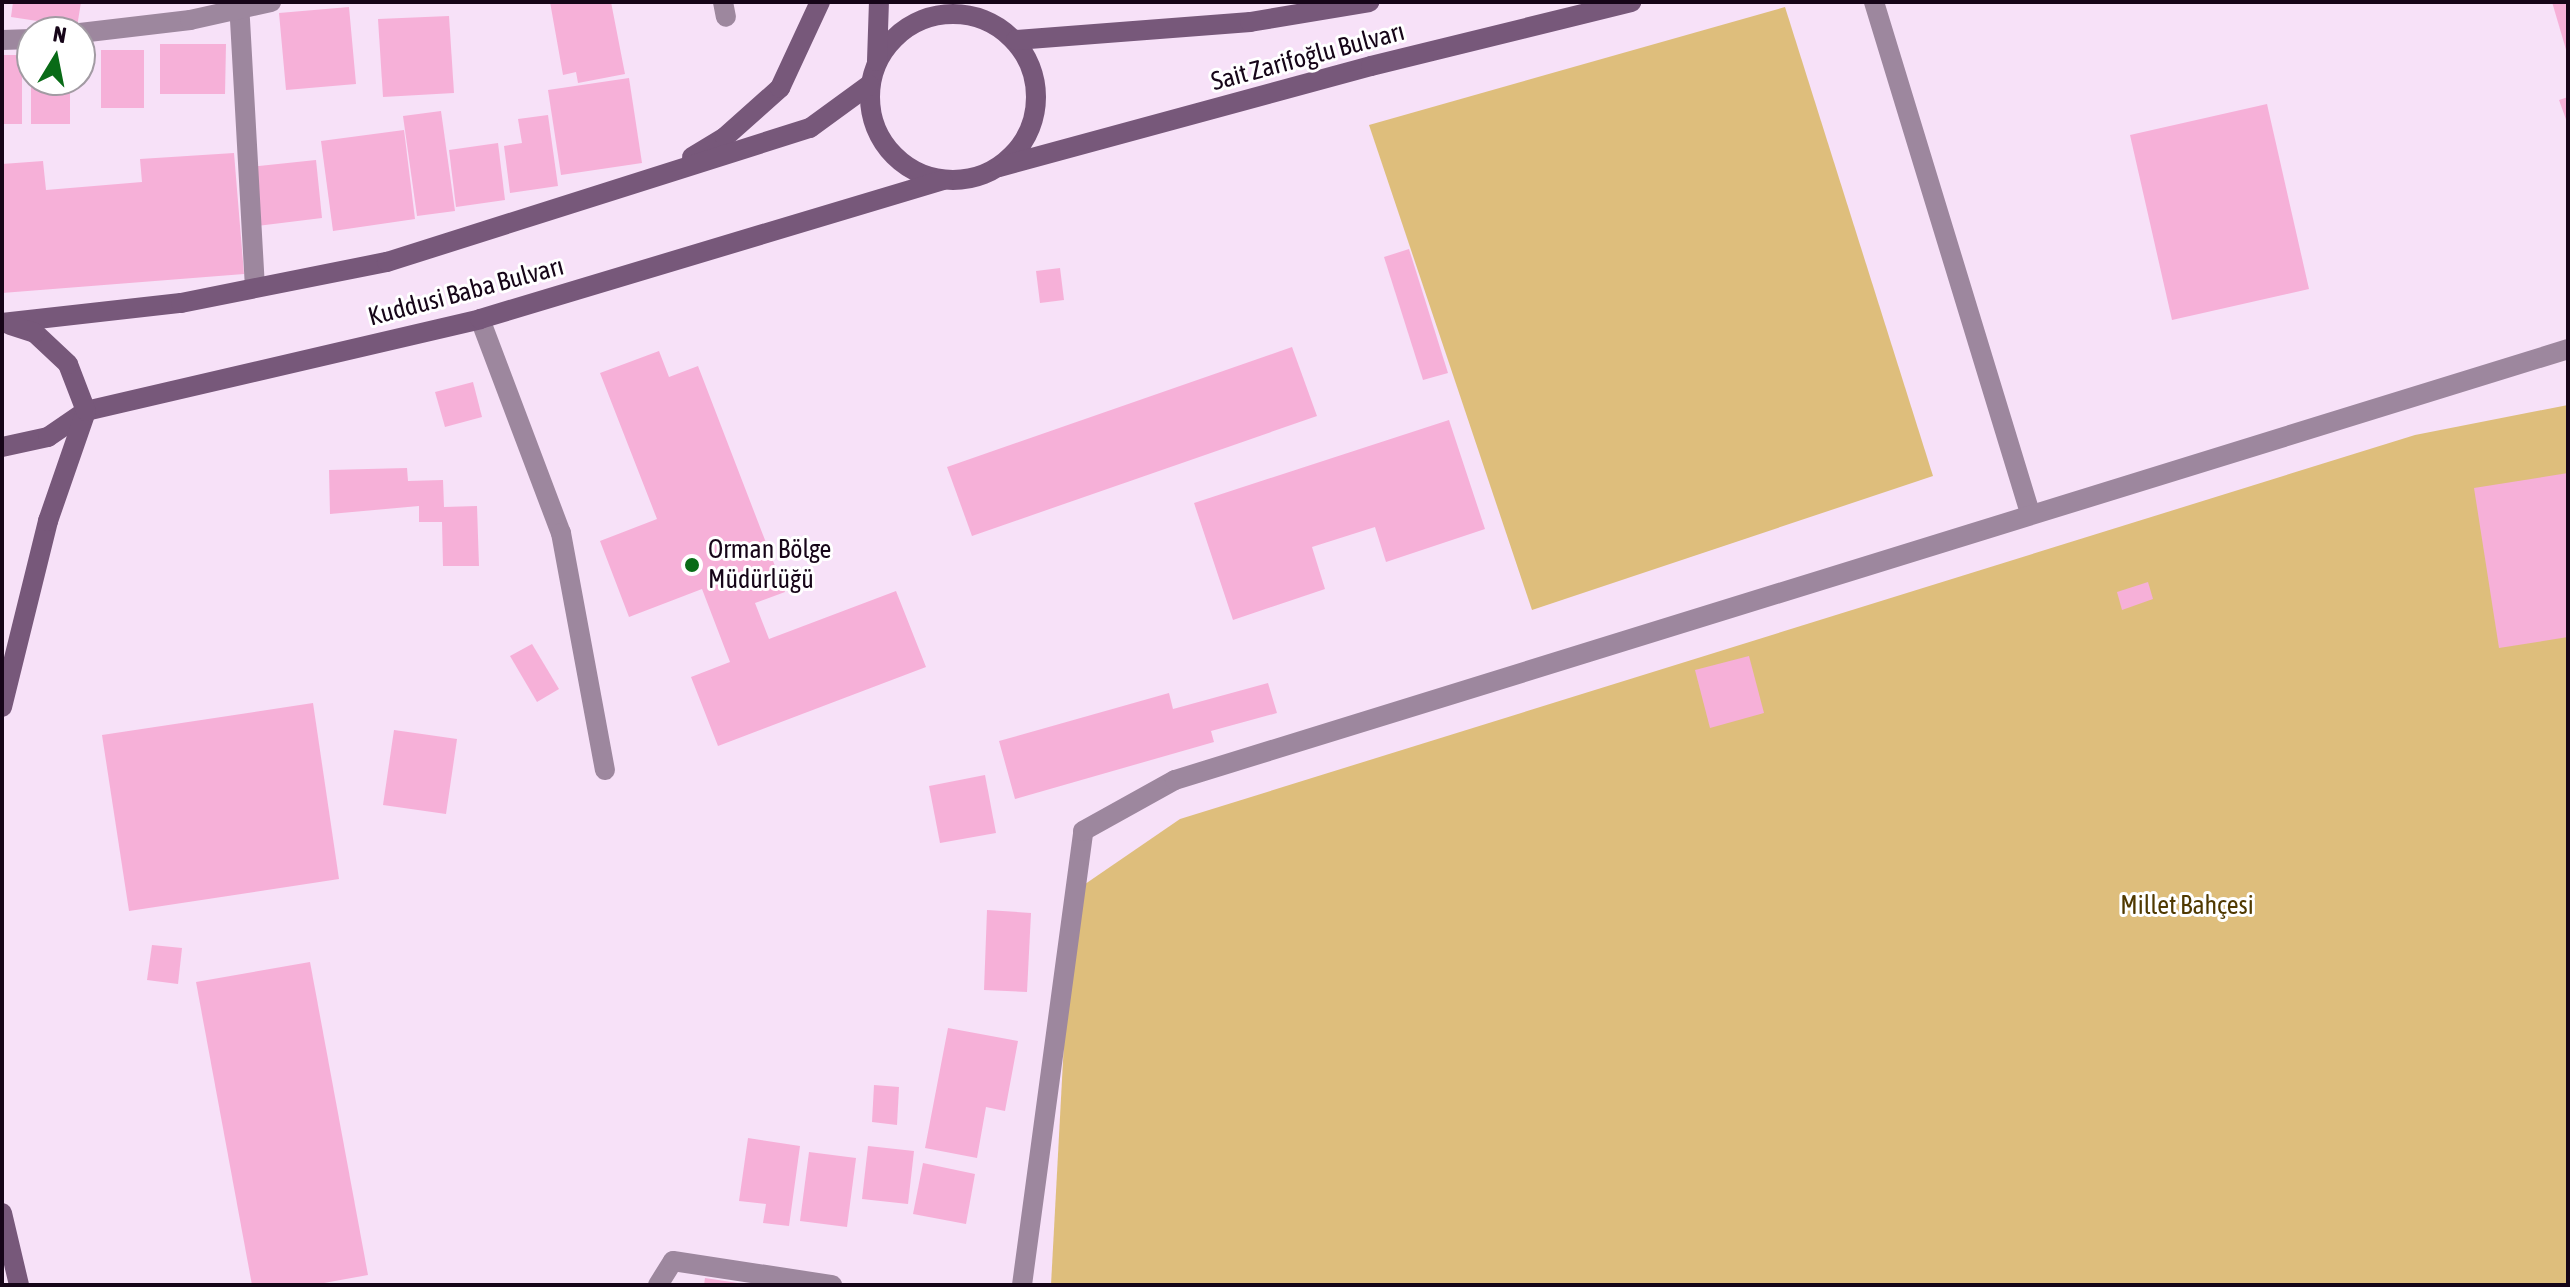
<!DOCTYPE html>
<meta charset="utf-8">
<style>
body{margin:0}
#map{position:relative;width:2570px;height:1287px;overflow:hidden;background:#f7e1f8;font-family:"Asap Condensed",sans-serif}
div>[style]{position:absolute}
.green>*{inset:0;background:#debe7c}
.building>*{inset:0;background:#f6b0d8}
.street>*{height:20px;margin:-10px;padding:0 10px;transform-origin:10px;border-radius:10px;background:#9d879e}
.secondary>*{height:20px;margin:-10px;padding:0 10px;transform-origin:10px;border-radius:10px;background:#77587a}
.secondary>.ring{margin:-10px;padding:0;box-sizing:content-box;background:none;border:20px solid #77587a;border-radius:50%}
.dots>*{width:22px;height:22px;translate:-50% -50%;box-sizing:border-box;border:4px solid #fff;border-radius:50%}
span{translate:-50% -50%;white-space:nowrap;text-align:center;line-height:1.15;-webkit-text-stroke:6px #fff;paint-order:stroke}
.street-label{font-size:26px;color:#160518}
.poi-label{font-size:26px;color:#160518}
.left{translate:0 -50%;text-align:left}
.park-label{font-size:26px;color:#503900}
.frame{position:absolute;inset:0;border:4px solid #160518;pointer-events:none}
.north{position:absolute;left:16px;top:16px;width:80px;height:80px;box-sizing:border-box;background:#fff;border:2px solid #a29ba3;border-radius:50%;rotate:10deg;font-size:22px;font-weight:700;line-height:32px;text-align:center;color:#160518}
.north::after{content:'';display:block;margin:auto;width:28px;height:36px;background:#096b17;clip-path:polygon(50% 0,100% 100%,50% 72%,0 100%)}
</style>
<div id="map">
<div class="green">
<div style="clip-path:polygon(1785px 7px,1933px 476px,1532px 610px,1369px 125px)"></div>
<div style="clip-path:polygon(2568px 405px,2568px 1285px,1051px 1285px,1072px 893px,1180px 819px,2415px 435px)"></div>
</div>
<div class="building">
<div style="clip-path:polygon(13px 2px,81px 2px,77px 27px,11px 17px)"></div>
<div style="clip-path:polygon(550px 2px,611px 2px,625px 74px,578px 83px,576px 72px,563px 75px)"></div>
<div style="clip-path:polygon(2552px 2px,2568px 2px,2568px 53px,2567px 53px)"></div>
<div style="clip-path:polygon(349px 7px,356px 84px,286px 90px,279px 13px)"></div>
<div style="clip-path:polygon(449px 16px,454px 93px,383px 97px,378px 19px)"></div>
<div style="clip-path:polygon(160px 44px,226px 44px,225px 94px,160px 94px)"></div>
<div style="clip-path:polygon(101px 50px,144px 50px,144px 108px,101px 108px)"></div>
<div style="clip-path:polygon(2px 55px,22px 55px,22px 124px,2px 124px)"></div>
<div style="clip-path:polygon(629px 78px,642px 163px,561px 175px,548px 90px)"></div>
<div style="clip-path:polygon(31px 80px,70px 80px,70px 124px,31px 124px)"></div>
<div style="clip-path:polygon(2568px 97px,2568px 125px,2559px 100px)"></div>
<div style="clip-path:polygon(2267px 104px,2309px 289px,2172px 320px,2130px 135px)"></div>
<div style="clip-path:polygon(441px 111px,455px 211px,417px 216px,403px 116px)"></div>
<div style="clip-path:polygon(548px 115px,558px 186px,510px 193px,504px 146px,522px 143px,518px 119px)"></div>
<div style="clip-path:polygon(404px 130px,415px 219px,333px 231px,321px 141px)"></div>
<div style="clip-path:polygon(498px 143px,505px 200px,456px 207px,449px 150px)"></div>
<div style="clip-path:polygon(234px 153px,244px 274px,2px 293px,2px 164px,43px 161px,46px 190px,142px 182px,140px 159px)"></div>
<div style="clip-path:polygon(316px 160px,322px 218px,257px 226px,249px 167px)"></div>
<div style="clip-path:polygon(1409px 249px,1448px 373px,1423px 380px,1384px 257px)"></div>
<div style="clip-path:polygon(1060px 268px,1064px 300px,1040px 303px,1036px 271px)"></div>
<div style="clip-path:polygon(1292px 347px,1317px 416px,972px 536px,947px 467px)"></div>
<div style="clip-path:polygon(659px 351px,669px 377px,698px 366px,785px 592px,755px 603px,769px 639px,896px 591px,926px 667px,718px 746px,691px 677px,730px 662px,702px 589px,629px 617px,600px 541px,657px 519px,600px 373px)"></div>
<div style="clip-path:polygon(473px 382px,482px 417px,445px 427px,435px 392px)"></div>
<div style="clip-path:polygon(1449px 420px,1485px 529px,1386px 562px,1375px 527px,1312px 547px,1325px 589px,1233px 620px,1194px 503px)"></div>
<div style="clip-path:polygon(407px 468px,408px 481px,443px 480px,444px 507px,477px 506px,479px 566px,443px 566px,442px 522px,419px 522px,419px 506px,330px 514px,329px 470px)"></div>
<div style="clip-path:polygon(2568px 473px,2568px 637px,2499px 648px,2474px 488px)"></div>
<div style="clip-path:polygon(2148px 582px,2153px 599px,2122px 610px,2117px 592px)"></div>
<div style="clip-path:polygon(532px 644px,559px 689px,537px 702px,510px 656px)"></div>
<div style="clip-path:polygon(1749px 656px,1764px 713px,1710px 728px,1695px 670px)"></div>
<div style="clip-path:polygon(1268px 683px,1277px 713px,1211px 731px,1214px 742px,1015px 799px,999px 741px,1169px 693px,1173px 709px)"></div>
<div style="clip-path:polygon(313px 703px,339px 879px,129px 911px,102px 735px)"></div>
<div style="clip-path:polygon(394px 730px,457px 739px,446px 814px,383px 805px)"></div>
<div style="clip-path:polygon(985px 775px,996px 833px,940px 843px,929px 786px)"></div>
<div style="clip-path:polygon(987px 910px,1031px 913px,1027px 992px,984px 990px)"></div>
<div style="clip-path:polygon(152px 945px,182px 948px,178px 984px,147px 980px)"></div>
<div style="clip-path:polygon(310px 962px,368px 1275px,313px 1285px,252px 1285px,196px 982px)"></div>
<div style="clip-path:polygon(948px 1028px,1018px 1041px,1005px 1111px,986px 1107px,977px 1158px,925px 1148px)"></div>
<div style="clip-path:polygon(874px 1085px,899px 1087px,897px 1125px,872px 1122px)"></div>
<div style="clip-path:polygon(748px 1138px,800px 1146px,789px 1226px,763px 1223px,766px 1204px,739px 1201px)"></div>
<div style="clip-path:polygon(868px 1146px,914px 1151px,908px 1204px,862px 1199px)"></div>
<div style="clip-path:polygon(809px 1152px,856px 1158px,847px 1227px,800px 1221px)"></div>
<div style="clip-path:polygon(923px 1163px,975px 1174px,966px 1224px,913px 1214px)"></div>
<div style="clip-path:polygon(705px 1278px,738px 1283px,738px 1285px,704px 1285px)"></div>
</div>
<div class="street">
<div style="left:239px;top:2px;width:285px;rotate:86.8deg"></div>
<div style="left:723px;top:2px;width:15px;rotate:79deg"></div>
<div style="left:1874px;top:2px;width:534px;rotate:73.02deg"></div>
<div style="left:80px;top:33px;width:111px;rotate:-6.7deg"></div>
<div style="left:190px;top:20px;width:83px;rotate:-12.5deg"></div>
<div style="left:2px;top:40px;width:30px;rotate:-2deg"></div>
<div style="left:480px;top:319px;width:229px;rotate:69.3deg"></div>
<div style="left:561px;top:533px;width:241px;rotate:79.5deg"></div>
<div style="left:658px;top:1285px;width:28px;rotate:-58deg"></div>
<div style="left:673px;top:1261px;width:161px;rotate:8.6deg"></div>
<div style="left:1022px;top:1285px;width:458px;rotate:-82.3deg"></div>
<div style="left:1083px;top:831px;width:105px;rotate:-29deg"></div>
<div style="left:1175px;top:780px;width:1458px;rotate:-17.19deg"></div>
</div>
<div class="secondary">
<div class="ring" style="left:870px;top:14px;width:146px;height:146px"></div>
<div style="left:1016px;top:40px;width:235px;rotate:-4.4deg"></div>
<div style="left:1250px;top:22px;width:121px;rotate:-9.5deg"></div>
<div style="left:877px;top:61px;width:59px;rotate:-88.1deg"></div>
<div style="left:692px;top:157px;width:39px;rotate:-31deg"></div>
<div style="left:725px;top:137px;width:74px;rotate:-41.7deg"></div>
<div style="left:780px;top:88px;width:95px;rotate:-65.1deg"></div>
<div style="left:999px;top:167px;width:385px;rotate:-15.2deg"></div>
<div style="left:1371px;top:66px;width:268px;rotate:-13.8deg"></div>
<div style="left:2px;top:323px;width:180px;rotate:-6.4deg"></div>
<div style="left:181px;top:303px;width:210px;rotate:-11.3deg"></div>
<div style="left:387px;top:262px;width:444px;rotate:-17.6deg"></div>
<div style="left:810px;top:128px;width:73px;rotate:-36.1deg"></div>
<div style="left:2px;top:447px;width:47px;rotate:-12.3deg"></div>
<div style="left:48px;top:437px;width:46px;rotate:-34.4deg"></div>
<div style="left:86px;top:411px;width:405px;rotate:-13.1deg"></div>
<div style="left:480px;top:319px;width:483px;rotate:-16.7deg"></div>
<div style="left:2px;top:707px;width:192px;rotate:-76.1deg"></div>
<div style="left:48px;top:521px;width:116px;rotate:-70.9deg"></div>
<div style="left:86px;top:411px;width:50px;rotate:-111deg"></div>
<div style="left:68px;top:364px;width:45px;rotate:-136.8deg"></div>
<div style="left:35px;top:333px;width:26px;rotate:-162deg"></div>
<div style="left:2px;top:1213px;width:74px;rotate:76.7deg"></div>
</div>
<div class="dots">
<div style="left:692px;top:565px;background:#096b17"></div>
</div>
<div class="street-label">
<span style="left:1308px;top:57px;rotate:-15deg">Sait Zarifoğlu Bulvarı</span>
<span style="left:466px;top:292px;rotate:-15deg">Kuddusi Baba Bulvarı</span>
</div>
<div class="poi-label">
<span class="left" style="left:708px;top:565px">Orman Bölge<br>Müdürlüğü</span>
</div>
<div class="park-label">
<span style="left:2187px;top:906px">Millet Bahçesi</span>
</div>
<div class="frame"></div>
<div class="north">N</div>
</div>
